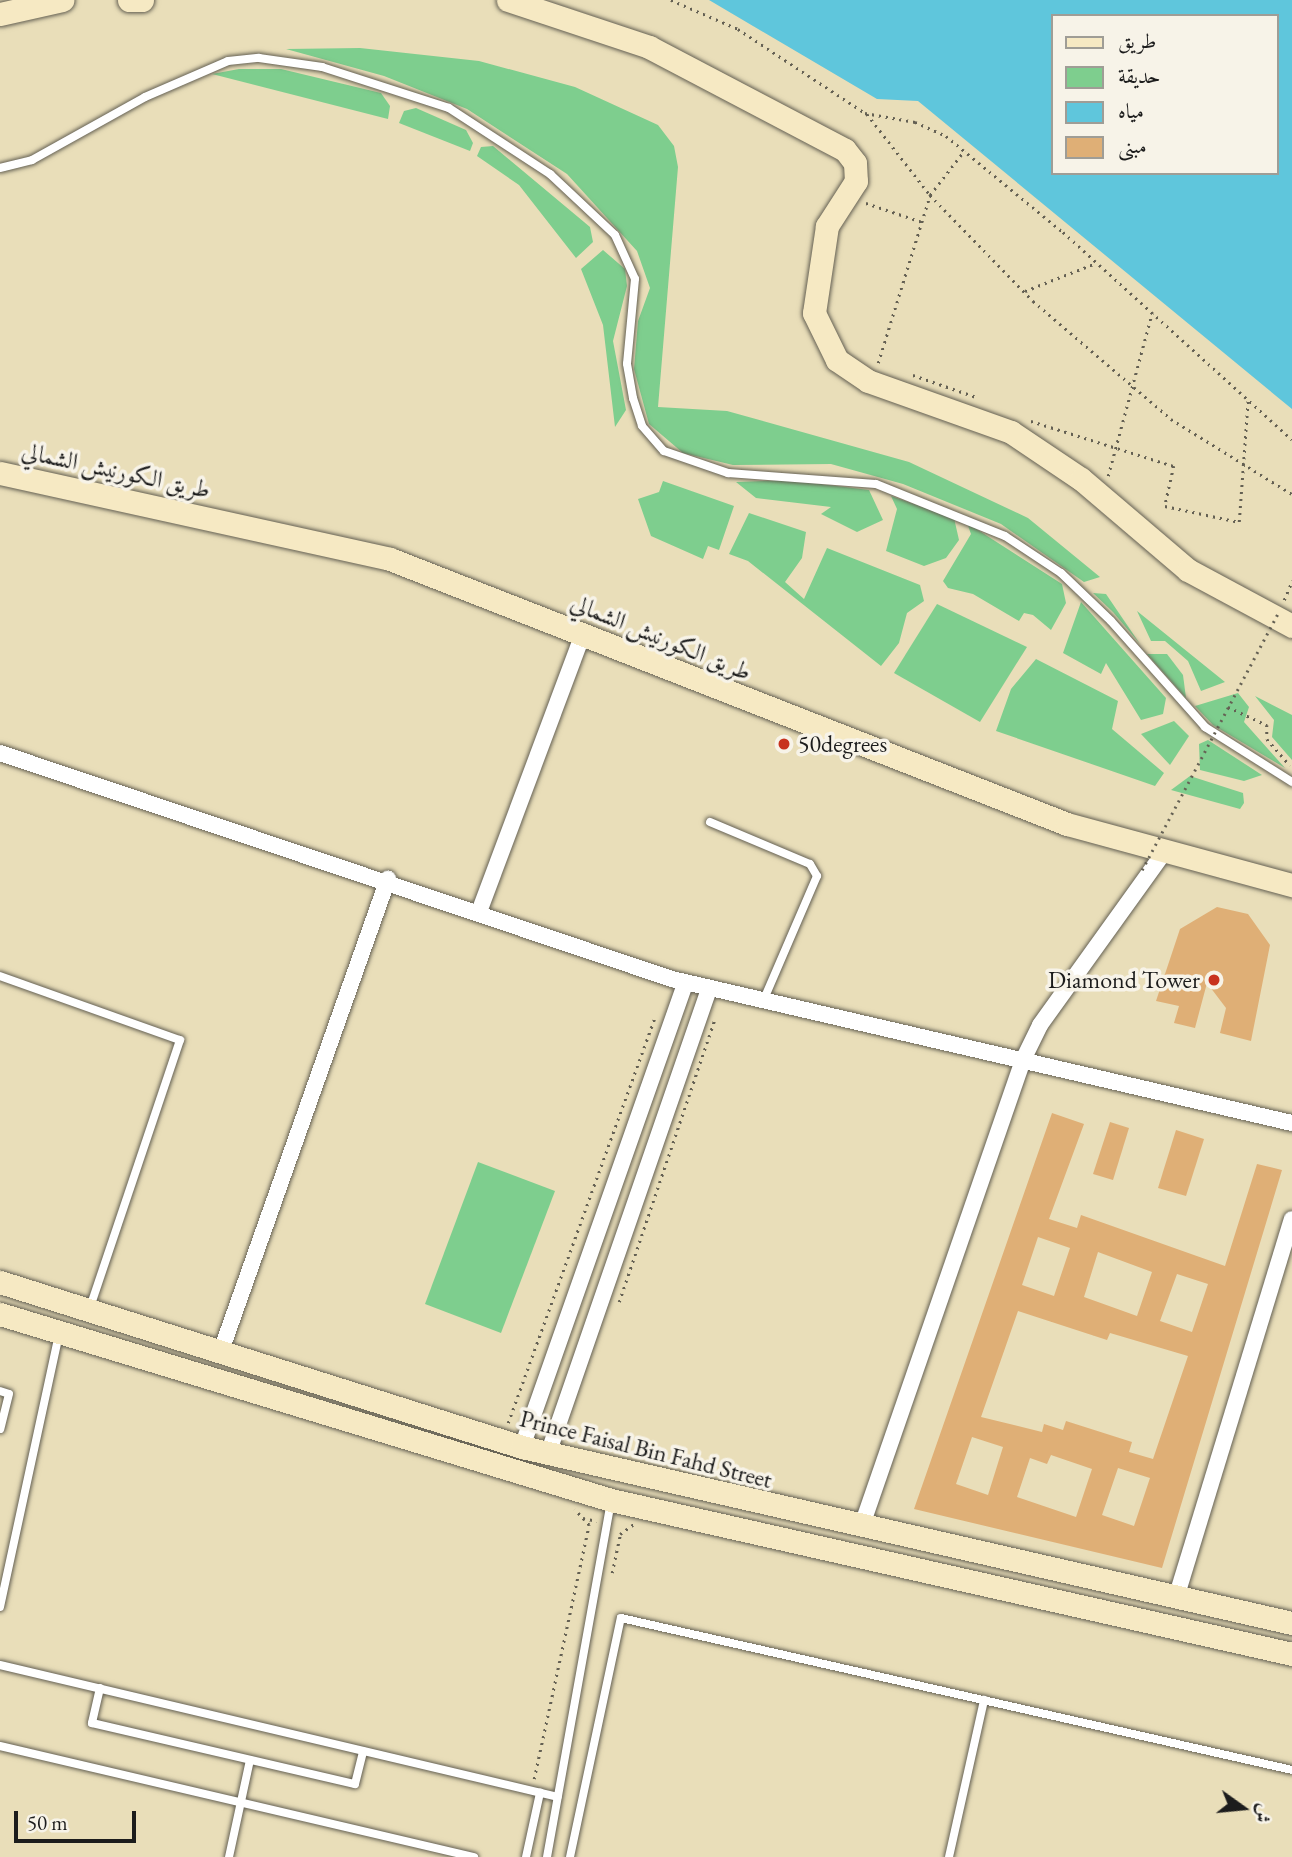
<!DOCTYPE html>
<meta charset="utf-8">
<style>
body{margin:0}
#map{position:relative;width:1292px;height:1857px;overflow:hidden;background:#e9deb9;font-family:"EB Garamond",Amiri,serif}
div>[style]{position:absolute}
.green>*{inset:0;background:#7ece8e}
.water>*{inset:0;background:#5fc6dc}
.building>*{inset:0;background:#dfaf76}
.path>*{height:2.5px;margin-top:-1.25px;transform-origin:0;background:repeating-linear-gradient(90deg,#646053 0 2px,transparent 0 7px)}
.roads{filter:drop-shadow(0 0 2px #646053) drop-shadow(0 0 2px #646053)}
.lane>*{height:8px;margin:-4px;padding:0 4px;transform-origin:4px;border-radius:4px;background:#fff}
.street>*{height:16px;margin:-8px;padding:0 8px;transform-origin:8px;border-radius:8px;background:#fff}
.secondary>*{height:23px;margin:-11.5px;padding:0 11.5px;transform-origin:11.5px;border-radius:11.5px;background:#f6e9c3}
.path-bridge>*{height:2.5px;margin-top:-1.25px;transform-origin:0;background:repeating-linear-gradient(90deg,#646053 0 2px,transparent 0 7px)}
.dots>*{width:19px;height:19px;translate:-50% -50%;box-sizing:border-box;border:4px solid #f7f3e8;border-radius:50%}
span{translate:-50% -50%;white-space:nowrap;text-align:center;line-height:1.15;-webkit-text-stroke:7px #f7f3e8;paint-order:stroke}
.street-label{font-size:24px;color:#1c1c1c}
.poi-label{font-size:24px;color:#1c1c1c}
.left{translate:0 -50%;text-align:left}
.right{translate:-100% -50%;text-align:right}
.legend{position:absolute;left:1051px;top:14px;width:228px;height:161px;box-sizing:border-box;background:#f7f3e8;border:2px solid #9f9d96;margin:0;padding:9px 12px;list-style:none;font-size:21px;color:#1c1c1c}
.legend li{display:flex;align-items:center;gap:14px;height:35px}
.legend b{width:35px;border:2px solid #9f9d96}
.north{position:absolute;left:1208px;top:1773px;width:70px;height:70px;-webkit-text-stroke:5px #f7f3e8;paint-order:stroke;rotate:105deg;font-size:19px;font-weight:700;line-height:28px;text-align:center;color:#1c1c1c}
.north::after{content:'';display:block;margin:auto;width:24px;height:32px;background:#1c1c1c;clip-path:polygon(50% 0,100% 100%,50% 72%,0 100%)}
.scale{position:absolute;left:14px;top:1811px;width:122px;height:32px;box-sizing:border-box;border:4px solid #1c1c1c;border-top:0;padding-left:9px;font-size:21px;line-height:24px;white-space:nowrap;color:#1c1c1c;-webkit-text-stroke:5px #f7f3e8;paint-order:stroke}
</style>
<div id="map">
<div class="green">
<div style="clip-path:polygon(360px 48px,479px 61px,575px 87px,658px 125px,674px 146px,678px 167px,658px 407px,727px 411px,909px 462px,1028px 518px,1100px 577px,1084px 582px,1001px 524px,903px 484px,831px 464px,733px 465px,683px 453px,649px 424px,634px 369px,638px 321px,650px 288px,637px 251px,567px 174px,467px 109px,384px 76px,286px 49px)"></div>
<div style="clip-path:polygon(239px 69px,281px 69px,381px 93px,390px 106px,388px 119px,212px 74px)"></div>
<div style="clip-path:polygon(416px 108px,466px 130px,473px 143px,470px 151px,399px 123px,404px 111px)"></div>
<div style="clip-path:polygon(493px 146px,590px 227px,593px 242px,576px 258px,519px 185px,477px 156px,481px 147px)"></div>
<div style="clip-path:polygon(603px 250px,625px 269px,627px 286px,613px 341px,626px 410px,615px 427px,603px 325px,581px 269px)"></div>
<div style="clip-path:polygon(788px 480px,869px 490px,883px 520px,857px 532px,821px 514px,831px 507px,756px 498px,736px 482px)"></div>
<div style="clip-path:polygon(663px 481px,734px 506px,719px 550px,708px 546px,703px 559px,651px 536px,638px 499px,659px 492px)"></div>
<div style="clip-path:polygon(891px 496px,954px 518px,959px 540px,946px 558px,924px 566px,886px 551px,897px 509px)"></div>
<div style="clip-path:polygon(749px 513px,806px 532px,802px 558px,785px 582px,804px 599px,827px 548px,920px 585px,924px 601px,907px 613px,899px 643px,881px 666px,748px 561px,729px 554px)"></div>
<div style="clip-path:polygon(967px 523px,1062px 584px,1066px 603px,1051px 630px,1033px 615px,1024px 613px,1019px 621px,973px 594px,948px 588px,943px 581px,971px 534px)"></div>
<div style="clip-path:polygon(1093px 593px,1106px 594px,1140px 644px,1113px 612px)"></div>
<div style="clip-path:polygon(1081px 602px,1166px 698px,1163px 714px,1141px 720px,1106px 663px,1101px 674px,1063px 653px)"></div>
<div style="clip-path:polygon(937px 604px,1027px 647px,980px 722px,894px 673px)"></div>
<div style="clip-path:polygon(1137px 611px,1225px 682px,1201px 691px,1188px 661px,1165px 641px,1151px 641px)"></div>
<div style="clip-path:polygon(1147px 654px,1167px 654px,1183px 675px,1186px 698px)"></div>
<div style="clip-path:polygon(1036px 659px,1118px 701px,1112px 729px,1164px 773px,1155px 786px,996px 731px,1011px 689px)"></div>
<div style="clip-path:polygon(1238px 693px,1249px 707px,1244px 722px,1285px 768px,1213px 725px,1195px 706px)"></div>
<div style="clip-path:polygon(1255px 696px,1292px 715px,1292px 760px,1272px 737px,1274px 720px)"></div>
<div style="clip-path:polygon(1174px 721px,1189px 736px,1170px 765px,1141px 734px)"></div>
<div style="clip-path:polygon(1208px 740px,1262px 775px,1244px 781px,1200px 770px,1199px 744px)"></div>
<div style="clip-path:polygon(1190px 776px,1243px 793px,1244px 803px,1240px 809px,1171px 790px)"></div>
<div style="clip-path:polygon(478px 1162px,555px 1191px,501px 1333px,425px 1304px)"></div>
</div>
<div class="water">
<div style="clip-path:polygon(evenodd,709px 0,1292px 0,1292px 409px,918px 101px,877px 99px,709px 0,1052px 16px,1276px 16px,1276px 173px,1052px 173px,1052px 16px)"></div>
</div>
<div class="building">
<div style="clip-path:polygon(1217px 907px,1248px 914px,1270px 945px,1251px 1041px,1220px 1033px,1226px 1008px,1207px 983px,1195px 1028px,1174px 1023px,1179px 1006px,1156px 1001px,1180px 929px)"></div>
<div style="clip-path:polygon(evenodd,1052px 1113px,1084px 1124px,1049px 1219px,1077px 1228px,1081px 1215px,1225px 1266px,1257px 1164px,1282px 1170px,1162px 1568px,914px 1509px,1052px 1113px,1038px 1237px,1070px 1248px,1054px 1296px,1022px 1285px,1038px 1237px,1052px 1113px,1098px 1252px,1152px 1272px,1137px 1316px,1084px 1297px,1098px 1252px,1052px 1113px,1177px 1274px,1208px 1284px,1192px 1332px,1160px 1321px,1177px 1274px,1052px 1113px,1018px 1311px,1107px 1340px,1110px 1333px,1188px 1356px,1153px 1459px,1129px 1452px,1132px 1442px,1066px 1421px,1063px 1430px,1044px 1424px,1042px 1432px,981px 1417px,1018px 1311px,1052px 1113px,972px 1437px,1003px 1447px,988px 1495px,956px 1484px,972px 1437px,1052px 1113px,1051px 1455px,1092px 1469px,1076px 1517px,1017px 1497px,1030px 1458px,1047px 1464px,1051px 1455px,1052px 1113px,1118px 1468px,1150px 1478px,1134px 1526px,1102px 1515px,1118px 1468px)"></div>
<div style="clip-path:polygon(1110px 1122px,1129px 1128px,1113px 1180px,1093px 1174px)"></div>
<div style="clip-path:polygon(1176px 1130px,1204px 1139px,1186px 1196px,1158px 1188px)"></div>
</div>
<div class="path">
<div style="left:671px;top:0;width:73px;rotate:23.4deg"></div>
<div style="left:738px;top:29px;width:152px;rotate:33.5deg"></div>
<div style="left:865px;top:113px;width:51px;rotate:10.2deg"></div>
<div style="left:915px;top:122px;width:34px;rotate:24deg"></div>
<div style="left:946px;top:136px;width:151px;rotate:39.4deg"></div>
<div style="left:1063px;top:232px;width:309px;rotate:42.2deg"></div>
<div style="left:867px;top:114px;width:103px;rotate:52.1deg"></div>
<div style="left:930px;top:195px;width:148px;rotate:45.8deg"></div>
<div style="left:1033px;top:301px;width:182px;rotate:40.5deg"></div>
<div style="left:1171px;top:419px;width:142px;rotate:31.8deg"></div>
<div style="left:866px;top:203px;width:59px;rotate:18.7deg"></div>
<div style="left:1025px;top:291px;width:76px;rotate:-21.5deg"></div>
<div style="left:878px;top:363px;width:176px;rotate:-72.8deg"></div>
<div style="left:930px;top:195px;width:56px;rotate:-52.3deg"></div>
<div style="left:913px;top:375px;width:67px;rotate:19.2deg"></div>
<div style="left:1031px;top:421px;width:150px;rotate:17.5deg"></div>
<div style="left:1174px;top:466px;width:41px;rotate:102.7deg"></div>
<div style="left:1165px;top:506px;width:76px;rotate:12.2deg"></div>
<div style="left:1239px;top:522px;width:122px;rotate:-85.8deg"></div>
<div style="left:1108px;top:476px;width:169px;rotate:-74.9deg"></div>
<div style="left:1284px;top:600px;width:21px;rotate:-67deg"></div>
<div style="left:1228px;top:707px;width:43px;rotate:24.8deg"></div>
<div style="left:1267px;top:725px;width:14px;rotate:90deg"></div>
<div style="left:1267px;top:739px;width:35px;rotate:49deg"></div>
<div style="left:619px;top:1302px;width:297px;rotate:-71.3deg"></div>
<div style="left:508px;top:1423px;width:430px;rotate:-70.1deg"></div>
<div style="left:583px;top:1518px;width:14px;rotate:12deg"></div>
<div style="left:612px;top:1573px;width:40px;rotate:-78deg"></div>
<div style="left:620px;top:1534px;width:17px;rotate:-36deg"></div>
<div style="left:534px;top:1779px;width:260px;rotate:-77.8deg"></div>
<div style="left:589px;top:1525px;width:21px;rotate:-133deg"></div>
</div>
<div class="roads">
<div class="lane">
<div style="left:0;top:168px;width:33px;rotate:-14deg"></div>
<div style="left:32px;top:160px;width:129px;rotate:-29.1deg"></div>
<div style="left:145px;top:97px;width:90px;rotate:-23.4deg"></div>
<div style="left:228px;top:61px;width:31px;rotate:-6deg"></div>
<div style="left:259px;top:58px;width:64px;rotate:8.1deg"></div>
<div style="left:322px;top:67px;width:133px;rotate:17.9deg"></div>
<div style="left:449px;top:108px;width:121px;rotate:33.2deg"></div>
<div style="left:550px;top:174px;width:89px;rotate:43.2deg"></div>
<div style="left:615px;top:235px;width:48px;rotate:65.6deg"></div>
<div style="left:635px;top:279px;width:85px;rotate:95.4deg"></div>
<div style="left:627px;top:364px;width:35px;rotate:80deg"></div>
<div style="left:633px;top:398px;width:29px;rotate:72deg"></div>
<div style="left:642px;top:426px;width:33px;rotate:49deg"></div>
<div style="left:664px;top:451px;width:68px;rotate:19deg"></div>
<div style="left:728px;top:473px;width:148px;rotate:4.3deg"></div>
<div style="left:876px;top:484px;width:139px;rotate:22deg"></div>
<div style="left:1005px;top:536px;width:67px;rotate:33.5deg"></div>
<div style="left:1061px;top:573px;width:69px;rotate:43.8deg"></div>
<div style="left:1111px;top:621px;width:142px;rotate:48.4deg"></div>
<div style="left:1205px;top:727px;width:103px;rotate:32.3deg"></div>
<div style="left:710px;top:822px;width:108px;rotate:22.8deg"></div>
<div style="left:810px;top:864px;width:14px;rotate:60deg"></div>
<div style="left:817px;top:876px;width:134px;rotate:113.3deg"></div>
<div style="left:0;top:976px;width:191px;rotate:19.6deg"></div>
<div style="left:180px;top:1040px;width:282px;rotate:108.6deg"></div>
<div style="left:0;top:1391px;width:9px;rotate:18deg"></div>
<div style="left:9px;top:1394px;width:36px;rotate:104deg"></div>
<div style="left:0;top:1607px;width:280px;rotate:-77.8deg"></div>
<div style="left:0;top:1665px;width:573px;rotate:13.31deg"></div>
<div style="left:100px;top:1688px;width:36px;rotate:103deg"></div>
<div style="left:92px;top:1723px;width:270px;rotate:13.1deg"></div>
<div style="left:355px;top:1784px;width:34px;rotate:-76deg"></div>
<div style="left:0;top:1746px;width:487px;rotate:13.2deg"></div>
<div style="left:229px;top:1857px;width:99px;rotate:-77.8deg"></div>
<div style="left:526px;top:1857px;width:66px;rotate:-77.7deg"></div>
<div style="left:547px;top:1857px;width:361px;rotate:-79.8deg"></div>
<div style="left:570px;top:1857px;width:244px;rotate:-78deg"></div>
<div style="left:621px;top:1618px;width:688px;rotate:12.76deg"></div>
<div style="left:949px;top:1857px;width:161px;rotate:-77.4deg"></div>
</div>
<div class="street">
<div style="left:0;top:753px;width:709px;rotate:18.59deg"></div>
<div style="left:672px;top:979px;width:637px;rotate:13.08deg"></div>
<div style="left:479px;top:912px;width:297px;rotate:-69.5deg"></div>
<div style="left:221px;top:1351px;width:501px;rotate:-70.52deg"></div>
<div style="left:522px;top:1447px;width:492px;rotate:-70.6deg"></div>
<div style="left:548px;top:1454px;width:492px;rotate:-70.9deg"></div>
<div style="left:861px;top:1528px;width:495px;rotate:-70.9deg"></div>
<div style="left:1023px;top:1060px;width:39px;rotate:-64deg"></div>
<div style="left:1040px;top:1025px;width:209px;rotate:-54.3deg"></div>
<div style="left:1176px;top:1598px;width:396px;rotate:-73deg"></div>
</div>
<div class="secondary">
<div style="left:129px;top:0;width:13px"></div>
<div style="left:508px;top:0;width:149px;rotate:18.4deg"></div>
<div style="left:649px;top:47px;width:221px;rotate:27.7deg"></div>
<div style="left:845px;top:150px;width:16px;rotate:52deg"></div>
<div style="left:855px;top:163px;width:18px;rotate:87deg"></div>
<div style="left:856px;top:181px;width:54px;rotate:122.8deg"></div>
<div style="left:827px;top:226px;width:88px;rotate:98.5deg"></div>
<div style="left:814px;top:313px;width:52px;rotate:63.9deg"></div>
<div style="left:837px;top:360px;width:37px;rotate:34deg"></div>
<div style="left:868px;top:381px;width:152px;rotate:19.6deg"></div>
<div style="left:1011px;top:432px;width:84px;rotate:33.9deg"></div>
<div style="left:1081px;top:479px;width:140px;rotate:40.4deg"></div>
<div style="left:1188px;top:570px;width:118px;rotate:28.3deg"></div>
<div style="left:0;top:14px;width:64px;rotate:-12.7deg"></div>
<div style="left:0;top:473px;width:399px;rotate:12.4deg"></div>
<div style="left:390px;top:559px;width:727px;rotate:21.38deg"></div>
<div style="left:1067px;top:824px;width:233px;rotate:15.2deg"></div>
<div style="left:0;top:1282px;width:547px;rotate:17.54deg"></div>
<div style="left:522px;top:1447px;width:790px;rotate:12.88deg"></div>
<div style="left:0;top:1314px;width:639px;rotate:16.93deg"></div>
<div style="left:611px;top:1500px;width:698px;rotate:12.74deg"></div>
</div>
</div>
<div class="path-bridge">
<div style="left:1142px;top:870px;width:293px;rotate:-62.1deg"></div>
</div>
<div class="dots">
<div style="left:784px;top:744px;background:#c8321e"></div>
<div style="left:1214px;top:980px;background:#c8321e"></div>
</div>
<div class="street-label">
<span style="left:116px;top:470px;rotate:12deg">طريق الكورنيش الشمالي</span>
<span style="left:661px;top:637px;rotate:22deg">طريق الكورنيش الشمالي</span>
<span style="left:646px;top:1449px;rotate:14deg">Prince Faisal Bin Fahd Street</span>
</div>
<div class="poi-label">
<span class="left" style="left:798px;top:744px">50degrees</span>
<span class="right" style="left:1200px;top:980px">Diamond Tower</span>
</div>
<ul class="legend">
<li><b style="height:9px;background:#f6e9c3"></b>طريق</li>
<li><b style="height:19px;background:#7ece8e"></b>حديقة</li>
<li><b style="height:19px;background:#5fc6dc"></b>مياه</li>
<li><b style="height:19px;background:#dfaf76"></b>مبنى</li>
</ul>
<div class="north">ش</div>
<div class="scale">50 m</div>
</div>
